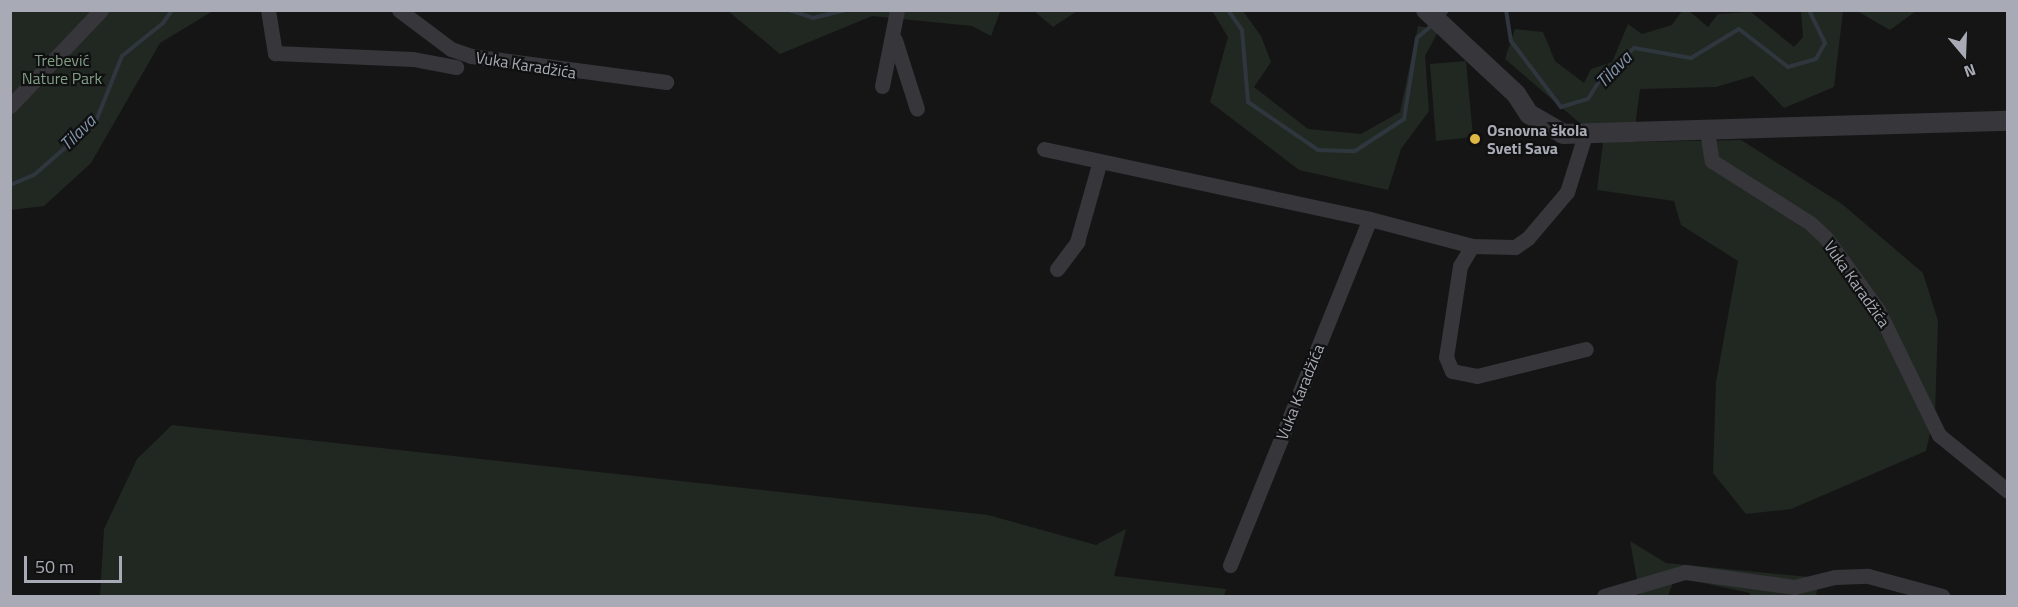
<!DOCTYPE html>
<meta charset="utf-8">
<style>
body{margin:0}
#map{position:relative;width:2018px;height:607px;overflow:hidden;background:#151516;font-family:"Titillium Web",sans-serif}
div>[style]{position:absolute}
.green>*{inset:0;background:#212822}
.stream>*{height:4px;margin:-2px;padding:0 2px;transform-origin:2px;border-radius:2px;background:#2f363e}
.minor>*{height:15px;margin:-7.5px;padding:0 7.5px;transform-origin:7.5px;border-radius:7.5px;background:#36363b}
.tertiary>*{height:20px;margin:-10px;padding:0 10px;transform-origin:10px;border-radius:10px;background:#36363b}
.dots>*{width:16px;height:16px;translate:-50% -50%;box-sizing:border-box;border:3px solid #101011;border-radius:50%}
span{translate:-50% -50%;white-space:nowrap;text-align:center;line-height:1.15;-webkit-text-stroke:4.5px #101011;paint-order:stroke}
.park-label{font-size:16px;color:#819e85}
.street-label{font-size:16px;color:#a8abb5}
.poi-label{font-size:16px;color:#a8abb5;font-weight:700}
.left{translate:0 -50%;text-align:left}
.water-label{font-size:18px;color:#8296ad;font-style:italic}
.frame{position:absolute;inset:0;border:12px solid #a8abb5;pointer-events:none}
.north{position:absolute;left:1934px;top:24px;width:60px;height:60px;-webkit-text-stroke:4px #101011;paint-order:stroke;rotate:161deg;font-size:16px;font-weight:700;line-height:24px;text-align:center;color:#a8abb5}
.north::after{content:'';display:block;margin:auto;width:21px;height:27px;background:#a8abb5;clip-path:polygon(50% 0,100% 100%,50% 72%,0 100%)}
.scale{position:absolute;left:24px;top:556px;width:98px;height:27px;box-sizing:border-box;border:3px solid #a8abb5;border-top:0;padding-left:8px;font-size:18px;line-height:21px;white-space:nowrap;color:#a8abb5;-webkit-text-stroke:4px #101011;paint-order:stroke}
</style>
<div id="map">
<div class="green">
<div style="clip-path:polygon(10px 11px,213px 11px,160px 43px,91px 163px,44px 206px,11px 210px)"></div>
<div style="clip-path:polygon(728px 11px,1009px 11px,1000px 12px,991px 36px,972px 26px,872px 16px,780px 54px)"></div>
<div style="clip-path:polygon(1034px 11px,1077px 11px,1053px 27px)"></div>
<div style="clip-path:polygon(1212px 11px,1243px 11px,1261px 36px,1271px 62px,1254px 87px,1308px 129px,1361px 134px,1400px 112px,1418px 26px,1439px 30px,1425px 56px,1429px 111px,1401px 149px,1388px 190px,1299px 170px,1210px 102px,1228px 37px)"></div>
<div style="clip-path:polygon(1682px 11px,1689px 11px,1708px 27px,1718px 14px,1751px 12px,1794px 47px,1803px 37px,1801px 11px,1843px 11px,1834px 87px,1784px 108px,1753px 76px,1716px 87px,1640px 89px,1633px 142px,1741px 140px,1842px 204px,1923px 273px,1938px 321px,1935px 412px,1926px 451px,1791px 509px,1746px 514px,1713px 473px,1716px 382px,1738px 261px,1681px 225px,1674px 201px,1597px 190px,1603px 143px,1505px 59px,1515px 29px,1543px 32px,1555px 61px,1584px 83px,1591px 69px,1612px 62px,1628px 24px,1642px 34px,1672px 25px)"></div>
<div style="clip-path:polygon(1857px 11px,1916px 11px,1890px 30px)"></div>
<div style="clip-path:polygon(1466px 61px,1473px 137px,1436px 141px,1430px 64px)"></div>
<div style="clip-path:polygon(172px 425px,988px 515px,1096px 545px,1126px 529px,1114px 576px,1226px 589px,1224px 596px,100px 596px,104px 529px,137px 459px)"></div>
<div style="clip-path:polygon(1630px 541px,1666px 563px,1819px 578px,1816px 596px,1749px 596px,1750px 593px,1675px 577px,1668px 596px,1640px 596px)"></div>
</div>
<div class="stream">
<div style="left:789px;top:10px;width:25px;rotate:18deg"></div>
<div style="left:813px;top:18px;width:33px;rotate:-14deg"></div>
<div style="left:1228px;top:10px;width:24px;rotate:55deg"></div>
<div style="left:1242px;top:30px;width:72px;rotate:85.2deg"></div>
<div style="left:1248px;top:102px;width:85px;rotate:34.4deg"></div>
<div style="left:1318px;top:150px;width:37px;rotate:2deg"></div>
<div style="left:1355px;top:151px;width:59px;rotate:-33.1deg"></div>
<div style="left:1404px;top:119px;width:82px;rotate:-80.9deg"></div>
<div style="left:1417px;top:38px;width:21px;rotate:-41deg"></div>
<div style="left:1506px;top:10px;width:31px;rotate:81deg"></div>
<div style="left:1511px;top:41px;width:83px;rotate:52.9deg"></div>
<div style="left:1561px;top:107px;width:28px;rotate:-17deg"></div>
<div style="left:1588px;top:99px;width:25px;rotate:-58deg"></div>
<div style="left:1601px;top:78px;width:45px;rotate:-42.3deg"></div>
<div style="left:1634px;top:48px;width:58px;rotate:10deg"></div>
<div style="left:1691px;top:58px;width:56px;rotate:-31.1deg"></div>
<div style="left:1739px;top:29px;width:62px;rotate:37.8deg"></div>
<div style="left:1788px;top:67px;width:29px;rotate:-16deg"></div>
<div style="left:1816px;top:59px;width:18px;rotate:-61deg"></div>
<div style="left:1825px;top:43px;width:37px;rotate:-116deg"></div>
<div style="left:1441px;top:17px;width:10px;rotate:-45deg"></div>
<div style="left:10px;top:185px;width:26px;rotate:-23deg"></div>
<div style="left:34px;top:175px;width:82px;rotate:-41.1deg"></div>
<div style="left:96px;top:121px;width:70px;rotate:-68.2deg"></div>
<div style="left:122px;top:56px;width:53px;rotate:-38.8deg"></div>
<div style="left:163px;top:23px;width:16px;rotate:-55deg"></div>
</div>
<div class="minor">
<div style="left:268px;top:10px;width:44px;rotate:80.8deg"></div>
<div style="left:275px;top:53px;width:138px;rotate:2.5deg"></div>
<div style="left:413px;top:59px;width:44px;rotate:10.5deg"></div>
<div style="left:399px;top:10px;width:65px;rotate:36.9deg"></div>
<div style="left:451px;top:49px;width:21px;rotate:19deg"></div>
<div style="left:471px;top:56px;width:197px;rotate:7.6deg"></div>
<div style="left:895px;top:40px;width:72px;rotate:72.3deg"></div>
<div style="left:882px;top:86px;width:77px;rotate:-78.8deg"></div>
<div style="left:10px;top:106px;width:132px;rotate:-46.5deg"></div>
<div style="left:1707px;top:131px;width:30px;rotate:81deg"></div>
<div style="left:1712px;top:161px;width:116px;rotate:32.3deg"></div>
<div style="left:1810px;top:223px;width:22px;rotate:43deg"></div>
<div style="left:1826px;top:238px;width:89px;rotate:54.2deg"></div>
<div style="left:1878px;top:310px;width:139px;rotate:64deg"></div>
<div style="left:1939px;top:435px;width:89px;rotate:39.1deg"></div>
<div style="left:1585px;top:135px;width:60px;rotate:107.5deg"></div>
<div style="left:1567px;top:192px;width:60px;rotate:130.3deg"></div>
<div style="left:1528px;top:238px;width:16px;rotate:145deg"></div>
<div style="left:1515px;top:247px;width:43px;rotate:-178.7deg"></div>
<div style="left:1472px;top:246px;width:23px;rotate:121deg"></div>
<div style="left:1460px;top:266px;width:92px;rotate:98.7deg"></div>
<div style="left:1446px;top:357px;width:15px;rotate:67deg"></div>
<div style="left:1452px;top:371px;width:25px;rotate:11deg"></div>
<div style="left:1477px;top:376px;width:112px;rotate:-13.9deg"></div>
<div style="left:1044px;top:149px;width:333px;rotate:12.1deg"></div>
<div style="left:1057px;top:269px;width:34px;rotate:-53deg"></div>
<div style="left:1077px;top:242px;width:81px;rotate:-74.2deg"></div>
<div style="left:1230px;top:565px;width:373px;rotate:-68deg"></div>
<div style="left:1370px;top:219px;width:106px;rotate:14.8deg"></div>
<div style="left:1604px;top:596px;width:84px;rotate:-16.5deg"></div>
<div style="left:1685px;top:572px;width:110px;rotate:7.8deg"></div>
<div style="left:1794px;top:587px;width:42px;rotate:-13.7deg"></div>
<div style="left:1835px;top:577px;width:33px;rotate:-2deg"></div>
<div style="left:1868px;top:576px;width:77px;rotate:15.1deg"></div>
</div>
<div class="tertiary">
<div style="left:1426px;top:10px;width:123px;rotate:43deg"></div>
<div style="left:1516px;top:94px;width:24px;rotate:57deg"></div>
<div style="left:1529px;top:114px;width:39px;rotate:30deg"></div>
<div style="left:1563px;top:134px;width:445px;rotate:-1.7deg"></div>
</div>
<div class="dots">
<div style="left:1475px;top:139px;background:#dfb743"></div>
</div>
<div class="park-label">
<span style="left:62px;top:69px">Trebević<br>Nature Park</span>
</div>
<div class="street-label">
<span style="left:526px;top:65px;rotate:9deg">Vuka Karadžića</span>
<span style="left:1857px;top:284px;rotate:55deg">Vuka Karadžića</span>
<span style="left:1300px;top:392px;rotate:-68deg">Vuka Karadžića</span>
</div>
<div class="poi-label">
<span class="left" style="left:1487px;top:139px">Osnovna škola<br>Sveti Sava</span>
</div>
<div class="water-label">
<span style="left:1614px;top:70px;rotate:-46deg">Tilava</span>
<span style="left:78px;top:133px;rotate:-45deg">Tilava</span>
</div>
<div class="frame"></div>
<div class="north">N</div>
<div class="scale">50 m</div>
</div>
